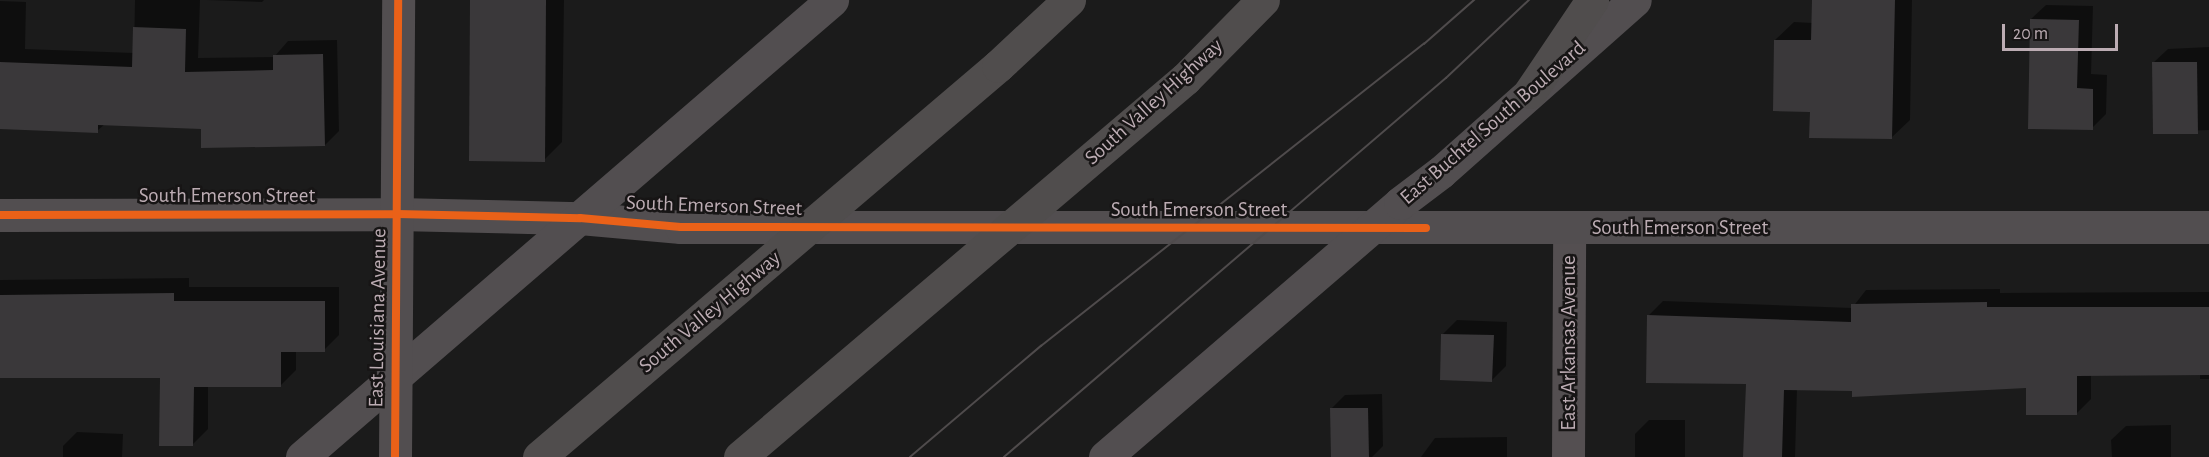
<!DOCTYPE html>
<style>
body{margin:0}
#map{position:relative;width:2209px;height:457px;overflow:hidden;background:#1b1b1b;font-family:"Alegreya Sans",sans-serif}
div>[style]{position:absolute}
.shadow>*{inset:0;background:#0007}
.building>*{inset:0;background:#3a383a}
.street>*{height:33px;margin:-16.5px;padding:0 16.5px;transform-origin:16.5px;border-radius:16.5px;background:#544f51}
.secondary>*{height:33px;margin:-16.5px;padding:0 16.5px;transform-origin:16.5px;border-radius:16.5px;background:#524e50}
.highway>*{height:33px;margin:-16.5px;padding:0 16.5px;transform-origin:16.5px;border-radius:16.5px;background:#504d4d}
.tram>*{height:1.5px;margin:-0.75px;padding:0 0.75px;transform-origin:0.75px;border-radius:0.75px;background:#4f4b4c}
.cycleway>*{height:8px;margin:-4px;padding:0 4px;transform-origin:4px;border-radius:4px;background:#ea6118}
span{translate:-50% -50%;white-space:nowrap;text-align:center;line-height:1.15;-webkit-text-stroke:5px #171515;paint-order:stroke}
.street-label{font-size:21px;color:#bcacb3}
.scale{position:absolute;left:2002px;top:24px;width:116px;height:27px;box-sizing:border-box;border:3px solid #bcacb3;border-top:0;padding-left:8px;font-size:18px;line-height:21px;white-space:nowrap;color:#bcacb3;-webkit-text-stroke:4px #171515;paint-order:stroke}
</style>
<div id="map">
<div class="shadow">
<div style="clip-path:polygon(135px 0,200px 0,198px 58px,274px 57px,288px 41px,337px 40px,339px 131px,325px 145px,203px 128px,105px 124px,97px 131px,0 128px,0 1px,26px 2px,25px 49px,134px 53px)"></div>
<div style="clip-path:polygon(207px 0,264px 0,262px 2px)"></div>
<div style="clip-path:polygon(472px 0,564px 0,562px 142px,544px 160px)"></div>
<div style="clip-path:polygon(1813px 0,1912px 0,1910px 120px,1891px 138px,1811px 110px,1775px 40px,1794px 22px,1813px 23px)"></div>
<div style="clip-path:polygon(2046px 5px,2093px 6px,2091px 74px,2107px 75px,2106px 114px,2092px 128px,2031px 19px)"></div>
<div style="clip-path:polygon(2209px 47px,2209px 130px,2154px 132px,2153px 63px,2168px 49px)"></div>
<div style="clip-path:polygon(189px 278px,189px 287px,339px 287px,339px 335px,324px 350px,296px 350px,296px 370px,281px 385px,208px 385px,208px 429px,192px 445px,161px 376px,0 377px,0 280px)"></div>
<div style="clip-path:polygon(2000px 289px,2000px 293px,2209px 292px,2209px 379px,2200px 379px,2200px 374px,2091px 375px,2091px 399px,2077px 413px,2027px 387px,1797px 389px,1795px 457px,1745px 457px,1748px 383px,1648px 316px,1663px 301px,1852px 308px,1866px 290px)"></div>
<div style="clip-path:polygon(1457px 320px,1507px 322px,1506px 366px,1492px 380px,1443px 334px)"></div>
<div style="clip-path:polygon(1382px 394px,1383px 446px,1372px 457px,1332px 457px,1331px 409px,1345px 395px)"></div>
<div style="clip-path:polygon(1649px 420px,1685px 420px,1685px 457px,1635px 457px,1635px 434px)"></div>
<div style="clip-path:polygon(2171px 425px,2171px 457px,2112px 457px,2111px 440px,2126px 426px)"></div>
<div style="clip-path:polygon(77px 432px,123px 434px,122px 457px,63px 457px,63px 446px)"></div>
<div style="clip-path:polygon(1507px 437px,1507px 457px,1421px 457px,1435px 438px)"></div>
</div>
<div class="building">
<div style="clip-path:polygon(470px 0,546px 0,545px 162px,469px 161px)"></div>
<div style="clip-path:polygon(1812px 0,1895px 0,1892px 139px,1809px 138px,1810px 112px,1773px 111px,1774px 40px,1811px 40px)"></div>
<div style="clip-path:polygon(2030px 19px,2079px 20px,2077px 88px,2093px 89px,2093px 130px,2028px 129px)"></div>
<div style="clip-path:polygon(133px 27px,186px 29px,185px 72px,273px 70px,273px 55px,323px 54px,325px 146px,201px 148px,201px 129px,98px 125px,98px 133px,0 129px,0 62px,132px 67px)"></div>
<div style="clip-path:polygon(2152px 62px,2197px 62px,2198px 134px,2153px 134px)"></div>
<div style="clip-path:polygon(174px 293px,174px 301px,325px 301px,325px 352px,281px 352px,281px 387px,194px 387px,193px 446px,159px 446px,160px 378px,0 378px,0 295px)"></div>
<div style="clip-path:polygon(1987px 302px,1987px 307px,2209px 307px,2209px 375px,2077px 376px,2077px 415px,2026px 415px,2026px 388px,1852px 397px,1852px 391px,1784px 390px,1782px 457px,1743px 457px,1746px 384px,1646px 383px,1647px 315px,1851px 322px,1851px 304px)"></div>
<div style="clip-path:polygon(1441px 334px,1494px 335px,1492px 382px,1440px 380px)"></div>
<div style="clip-path:polygon(1330px 408px,1368px 408px,1369px 457px,1331px 457px)"></div>
</div>
<div class="street">
<div style="left:1568px;top:457px;width:229px;rotate:-89.7deg"></div>
</div>
<div class="secondary">
<div style="left:0;top:215px;width:397px;rotate:-0.1deg"></div>
<div style="left:397px;top:214px;width:183px;rotate:1.3deg"></div>
<div style="left:580px;top:218px;width:101px;rotate:5.1deg"></div>
<div style="left:681px;top:227px;width:1528px"></div>
<div style="left:302px;top:457px;width:700px;rotate:-40.77deg"></div>
<div style="left:395px;top:457px;width:457px;rotate:-89.6deg"></div>
<div style="left:1105px;top:457px;width:389px;rotate:-40.7deg"></div>
<div style="left:1400px;top:203px;width:51px;rotate:-37.1deg"></div>
<div style="left:1441px;top:172px;width:259px;rotate:-41.6deg"></div>
</div>
<div class="highway">
<div style="left:1530px;top:92px;width:111px;rotate:-56deg"></div>
<div style="left:539px;top:457px;width:603px;rotate:-40.43deg"></div>
<div style="left:998px;top:66px;width:97px;rotate:-42.9deg"></div>
<div style="left:740px;top:457px;width:584px;rotate:-40.35deg"></div>
<div style="left:1185px;top:79px;width:111px;rotate:-45.4deg"></div>
</div>
<div class="tram">
<div style="left:910px;top:457px;width:172px;rotate:-40.3deg"></div>
<div style="left:1041px;top:346px;width:488px;rotate:-38.3deg"></div>
<div style="left:1424px;top:44px;width:67px;rotate:-41.3deg"></div>
<div style="left:1004px;top:457px;width:582px;rotate:-40.61deg"></div>
<div style="left:1446px;top:78px;width:114px;rotate:-43.2deg"></div>
</div>
<div class="cycleway">
<div style="left:0;top:215px;width:397px;rotate:-0.1deg"></div>
<div style="left:397px;top:214px;width:183px;rotate:1.3deg"></div>
<div style="left:580px;top:218px;width:101px;rotate:5.1deg"></div>
<div style="left:681px;top:227px;width:745px;rotate:0.08deg"></div>
<div style="left:395px;top:457px;width:457px;rotate:-89.6deg"></div>
</div>
<div class="street-label">
<span style="left:1154px;top:102px;rotate:-42deg">South Valley Highway</span>
<span style="left:1493px;top:123px;rotate:-41deg">East Buchtel South Boulevard</span>
<span style="left:227px;top:196px">South Emerson Street</span>
<span style="left:714px;top:206px;rotate:2deg">South Emerson Street</span>
<span style="left:1199px;top:210px">South Emerson Street</span>
<span style="left:1680px;top:228px">South Emerson Street</span>
<span style="left:710px;top:312px;rotate:-40deg">South Valley Highway</span>
<span style="left:378px;top:318px;rotate:-89deg">East Louisiana Avenue</span>
<span style="left:1569px;top:343px;rotate:-90deg">East Arkansas Avenue</span>
</div>
<div class="scale">20 m</div>
</div>
